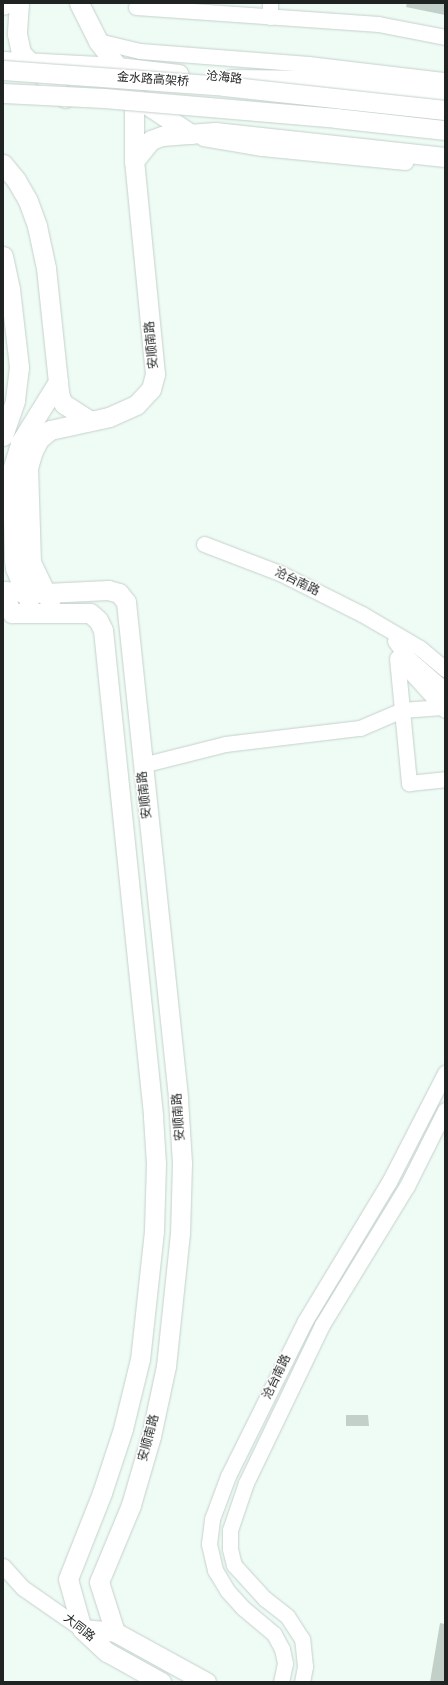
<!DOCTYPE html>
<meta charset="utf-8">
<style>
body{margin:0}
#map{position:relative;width:448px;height:1685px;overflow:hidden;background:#effcf5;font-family:"Work Sans","Noto Sans SC",sans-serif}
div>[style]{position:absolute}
.building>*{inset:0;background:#c3d0c9}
.roads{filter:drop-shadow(0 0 1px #c5d1cb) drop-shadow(0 0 1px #c5d1cb)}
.minor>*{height:15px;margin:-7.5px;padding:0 7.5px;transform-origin:7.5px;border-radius:7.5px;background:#fff}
.major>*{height:19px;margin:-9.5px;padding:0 9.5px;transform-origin:9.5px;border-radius:9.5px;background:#fff}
.bridges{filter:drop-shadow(0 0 1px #c5d1cb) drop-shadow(0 0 1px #c5d1cb)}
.major-bridge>*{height:19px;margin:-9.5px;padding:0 9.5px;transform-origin:9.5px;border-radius:9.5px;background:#fff}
span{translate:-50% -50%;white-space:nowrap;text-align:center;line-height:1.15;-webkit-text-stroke:3px #fff;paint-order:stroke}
.street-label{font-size:12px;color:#1f2321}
.frame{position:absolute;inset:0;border:4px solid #1f2321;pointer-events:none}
</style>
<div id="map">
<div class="building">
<div style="clip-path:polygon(407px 3px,445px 3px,445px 15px,406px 7px)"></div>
<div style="clip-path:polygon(346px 1415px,368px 1415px,369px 1426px,346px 1426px)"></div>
<div style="clip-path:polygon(440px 1623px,445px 1624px,445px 1682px,430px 1682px)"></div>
</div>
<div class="roads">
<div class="minor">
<div style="left:270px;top:3px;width:14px;rotate:90deg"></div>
<div style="left:136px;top:7px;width:243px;rotate:4deg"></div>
<div style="left:378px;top:24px;width:68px;rotate:11deg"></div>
<div style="left:98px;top:41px;width:43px;rotate:13.4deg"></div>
<div style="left:140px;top:51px;width:169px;rotate:4.4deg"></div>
<div style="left:308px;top:64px;width:138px;rotate:6.7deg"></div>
<div style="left:203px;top:138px;width:60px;rotate:9.6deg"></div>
<div style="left:262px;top:148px;width:144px;rotate:5.6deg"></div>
<div style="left:204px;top:544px;width:81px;rotate:20.9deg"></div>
<div style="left:280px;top:573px;width:92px;rotate:26.6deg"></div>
<div style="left:362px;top:614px;width:67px;rotate:30.4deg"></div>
<div style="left:420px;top:648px;width:33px;rotate:40deg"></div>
<div style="left:395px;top:641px;width:20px;rotate:53deg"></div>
<div style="left:407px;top:657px;width:50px;rotate:41deg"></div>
<div style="left:397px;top:658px;width:126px;rotate:84.5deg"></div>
<div style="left:409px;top:783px;width:36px;rotate:-6deg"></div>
<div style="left:405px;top:666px;width:59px;rotate:47.7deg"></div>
<div style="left:142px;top:765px;width:86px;rotate:-14.2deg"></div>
<div style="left:225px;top:744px;width:136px;rotate:-6.8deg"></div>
<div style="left:360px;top:728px;width:46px;rotate:-23.2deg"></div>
<div style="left:402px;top:710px;width:40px;rotate:-4.3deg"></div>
<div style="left:3px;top:1566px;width:30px;rotate:48deg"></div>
<div style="left:23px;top:1588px;width:72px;rotate:34.8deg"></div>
<div style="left:281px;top:1682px;width:19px;rotate:-78deg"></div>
<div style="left:285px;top:1663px;width:14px;rotate:-102deg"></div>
<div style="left:282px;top:1649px;width:17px;rotate:-118deg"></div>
<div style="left:274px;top:1634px;width:40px;rotate:-140deg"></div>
<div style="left:243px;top:1608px;width:24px;rotate:-132deg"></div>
<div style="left:227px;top:1590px;width:23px;rotate:-121deg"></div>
<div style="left:215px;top:1570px;width:27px;rotate:-103deg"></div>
<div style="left:209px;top:1544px;width:25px;rotate:-83deg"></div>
<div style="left:212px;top:1519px;width:46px;rotate:-69.6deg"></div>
<div style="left:228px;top:1476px;width:173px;rotate:-63.6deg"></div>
<div style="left:305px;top:1321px;width:162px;rotate:-58.9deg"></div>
<div style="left:389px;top:1182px;width:123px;rotate:-62.8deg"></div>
<div style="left:302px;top:1682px;width:16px;rotate:-79deg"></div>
<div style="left:305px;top:1666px;width:27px;rotate:-96deg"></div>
<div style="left:302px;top:1639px;width:27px;rotate:-123deg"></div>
<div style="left:287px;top:1616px;width:28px;rotate:-142deg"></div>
<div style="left:265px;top:1599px;width:46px;rotate:-132.4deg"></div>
<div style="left:234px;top:1565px;width:16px;rotate:-104deg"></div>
<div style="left:230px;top:1549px;width:19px;rotate:-90deg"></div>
<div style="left:230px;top:1530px;width:50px;rotate:-71.2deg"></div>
<div style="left:246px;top:1483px;width:175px;rotate:-64.3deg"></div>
<div style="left:322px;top:1325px;width:163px;rotate:-58.6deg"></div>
<div style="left:407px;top:1186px;width:85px;rotate:-63.4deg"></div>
</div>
<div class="major">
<div style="left:19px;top:3px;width:31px;rotate:94deg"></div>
<div style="left:17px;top:34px;width:19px;rotate:78deg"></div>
<div style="left:21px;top:53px;width:63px;rotate:45.6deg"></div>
<div style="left:3px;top:5px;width:2px;rotate:-90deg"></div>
<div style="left:3px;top:61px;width:115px;rotate:3deg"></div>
<div style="left:118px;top:67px;width:61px;rotate:6.5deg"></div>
<div style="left:231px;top:79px;width:98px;rotate:0.6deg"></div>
<div style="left:329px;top:80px;width:117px;rotate:6.9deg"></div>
<div style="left:137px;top:98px;width:65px;rotate:33.7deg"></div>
<div style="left:134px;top:161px;width:27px;rotate:-51deg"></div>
<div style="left:151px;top:140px;width:12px;rotate:-20deg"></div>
<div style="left:162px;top:136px;width:53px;rotate:-4.3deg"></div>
<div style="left:215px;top:132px;width:231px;rotate:6.2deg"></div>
<div style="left:3px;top:164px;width:21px;rotate:51deg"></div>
<div style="left:16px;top:180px;width:24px;rotate:60deg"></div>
<div style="left:28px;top:201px;width:27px;rotate:70deg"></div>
<div style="left:37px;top:226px;width:43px;rotate:77.9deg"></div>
<div style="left:46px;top:268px;width:125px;rotate:84deg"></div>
<div style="left:59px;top:392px;width:8px;rotate:76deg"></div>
<div style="left:61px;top:400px;width:5px;rotate:53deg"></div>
<div style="left:64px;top:404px;width:30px;rotate:33deg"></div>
<div style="left:3px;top:256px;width:34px;rotate:78deg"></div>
<div style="left:10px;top:289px;width:79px;rotate:83.4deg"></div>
<div style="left:19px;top:367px;width:34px;rotate:97deg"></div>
<div style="left:15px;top:401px;width:37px;rotate:109deg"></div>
<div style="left:3px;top:591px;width:43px;rotate:2.7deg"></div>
<div style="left:46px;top:593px;width:62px;rotate:-2.8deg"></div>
<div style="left:108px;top:590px;width:11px;rotate:15deg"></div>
<div style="left:119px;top:593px;width:11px;rotate:52deg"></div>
<div style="left:126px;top:602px;width:500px;rotate:84deg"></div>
<div style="left:178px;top:1099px;width:64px;rotate:86.4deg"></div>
<div style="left:182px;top:1163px;width:70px;rotate:91.6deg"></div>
<div style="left:180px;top:1233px;width:134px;rotate:96deg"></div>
<div style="left:166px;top:1366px;width:72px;rotate:102.1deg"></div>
<div style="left:151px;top:1436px;width:72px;rotate:106.2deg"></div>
<div style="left:131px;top:1505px;width:83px;rotate:112.6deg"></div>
<div style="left:99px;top:1582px;width:52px;rotate:72.3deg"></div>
<div style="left:3px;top:593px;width:22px;rotate:66deg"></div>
<div style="left:12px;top:613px;width:78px"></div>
<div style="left:90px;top:613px;width:11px;rotate:41deg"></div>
<div style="left:98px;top:620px;width:11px;rotate:63deg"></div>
<div style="left:103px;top:630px;width:490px;rotate:84.1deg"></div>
<div style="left:153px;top:1117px;width:46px;rotate:86.3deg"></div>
<div style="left:156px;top:1163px;width:68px;rotate:91.7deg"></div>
<div style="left:154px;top:1231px;width:129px;rotate:96.2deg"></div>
<div style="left:140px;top:1359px;width:72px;rotate:103.7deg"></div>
<div style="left:123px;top:1429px;width:67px;rotate:108.2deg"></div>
<div style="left:102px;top:1493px;width:92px;rotate:111.6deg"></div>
<div style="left:68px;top:1579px;width:52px;rotate:74.4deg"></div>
<div style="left:29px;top:601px;width:36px;rotate:-113deg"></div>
<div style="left:15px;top:568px;width:8px;rotate:-97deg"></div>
<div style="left:14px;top:560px;width:90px;rotate:-91.3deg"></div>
<div style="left:12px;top:470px;width:28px;rotate:-73deg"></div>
<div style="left:20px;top:443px;width:72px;rotate:-58.1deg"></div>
<div style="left:50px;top:602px;width:44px;rotate:-115.4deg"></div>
<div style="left:31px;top:562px;width:94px;rotate:-91.8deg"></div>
<div style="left:28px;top:468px;width:18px;rotate:-74deg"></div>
<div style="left:33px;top:451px;width:13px;rotate:-63deg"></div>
<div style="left:39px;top:439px;width:14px;rotate:-39deg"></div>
<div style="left:50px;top:430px;width:60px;rotate:-12.4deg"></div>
<div style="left:109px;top:417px;width:30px;rotate:-24deg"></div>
<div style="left:136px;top:405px;width:22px;rotate:-47deg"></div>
<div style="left:151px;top:389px;width:16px;rotate:-75deg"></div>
<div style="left:155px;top:374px;width:214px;rotate:-95.6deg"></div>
<div style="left:134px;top:161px;width:65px;rotate:-90deg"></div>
<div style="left:134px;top:96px;width:33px;rotate:-119deg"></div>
<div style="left:118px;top:67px;width:33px;rotate:-128deg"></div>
<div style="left:98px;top:41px;width:42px;rotate:-116.6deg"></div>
<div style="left:82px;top:1629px;width:33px;rotate:5deg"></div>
<div style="left:115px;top:1632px;width:104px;rotate:28.8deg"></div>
<div style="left:82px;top:1629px;width:34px;rotate:43deg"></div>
<div style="left:107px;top:1652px;width:62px;rotate:29.1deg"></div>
</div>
</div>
<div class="bridges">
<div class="major-bridge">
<div style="left:3px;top:70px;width:222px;rotate:4.1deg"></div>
<div style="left:224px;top:86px;width:222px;rotate:6.2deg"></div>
<div style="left:3px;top:93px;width:101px;rotate:2.8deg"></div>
<div style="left:104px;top:98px;width:233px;rotate:4.9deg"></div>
<div style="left:336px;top:118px;width:110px;rotate:6.3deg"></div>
</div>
</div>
<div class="street-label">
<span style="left:224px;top:78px;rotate:6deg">沧海路</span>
<span style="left:153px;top:80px;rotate:4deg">金水路高架桥</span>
<span style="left:152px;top:345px;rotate:-95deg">安顺南路</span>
<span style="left:297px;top:582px;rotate:26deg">沧台南路</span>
<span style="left:145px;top:795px;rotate:-96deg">安顺南路</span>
<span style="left:179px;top:1117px;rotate:-94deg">安顺南路</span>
<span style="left:277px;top:1377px;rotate:-64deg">沧台南路</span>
<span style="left:149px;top:1438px;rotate:-75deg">安顺南路</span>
<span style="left:79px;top:1628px;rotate:38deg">大同路</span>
</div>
<div class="frame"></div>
</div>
